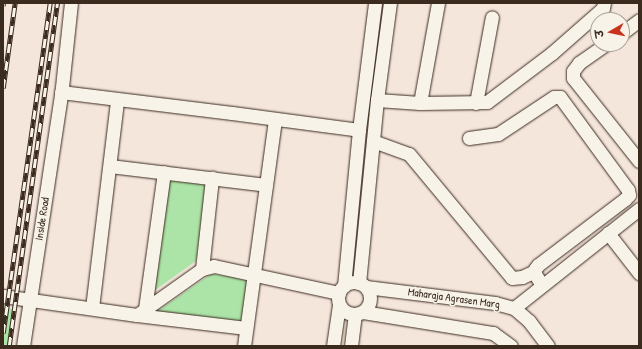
<!DOCTYPE html>
<meta charset="utf-8">
<style>
body{margin:0}
#map{position:relative;width:642px;height:349px;overflow:hidden;background:#f5e6dc;font-family:"Patrick Hand","Playpen Sans Deva",sans-serif}
div>[style]{position:absolute}
.green>*{inset:0;background:#ace3a7}
.roads{filter:drop-shadow(0 0 1px #3b2a1e) drop-shadow(0 0 1px #3b2a1e)}
.minor>*{height:13px;margin:-6.5px;padding:0 6.5px;transform-origin:6.5px;border-radius:6.5px;background:#f7f3e8}
.minor>.ring{margin:-6.5px;padding:0;box-sizing:content-box;background:none;border:13px solid #f7f3e8;border-radius:50%}
.rail>*{height:4.5px;margin-top:-2.25px;transform-origin:0;background:repeating-linear-gradient(90deg,#f7f3e8 0 9px,#3b2a1e 0 18px);box-sizing:border-box;border-block:1px solid #3b2a1e}
span{translate:-50% -50%;white-space:nowrap;text-align:center;line-height:1.15;-webkit-text-stroke:3px #f7f3e8;paint-order:stroke}
.street-label{font-size:11px;color:#3b2a1e}
.frame{position:absolute;inset:0;border:4px solid #3b2a1e;pointer-events:none}
.north{position:absolute;left:590px;top:12px;width:40px;height:40px;box-sizing:border-box;background:#f7f3e8;border:1px solid #aca397;border-radius:50%;rotate:261deg;font-size:11px;font-weight:700;line-height:16px;text-align:center;color:#3b2a1e}
.north::after{content:'';display:block;margin:auto;width:14px;height:18px;background:#c8321e;clip-path:polygon(50% 0,100% 100%,50% 72%,0 100%)}
</style>
<div id="map">
<div class="green">
<div style="clip-path:polygon(167px 179px,207px 184px,196px 261px,151px 293px)"></div>
<div style="clip-path:polygon(211px 274px,248px 279px,243px 323px,156px 312px)"></div>
<div style="clip-path:polygon(3px 308px,15px 309px,10px 346px,3px 346px)"></div>
</div>
<div class="roads">
<div class="minor">
<div style="left:622px;top:33px;width:21px;rotate:-37deg"></div>
<div style="left:606px;top:44px;width:33px;rotate:145deg"></div>
<div style="left:579px;top:63px;width:10px;rotate:127deg"></div>
<div style="left:573px;top:71px;width:7px;rotate:90deg"></div>
<div style="left:573px;top:78px;width:106px;rotate:51.5deg"></div>
<div style="left:61px;top:92px;width:172px;rotate:7deg"></div>
<div style="left:232px;top:113px;width:128px;rotate:7.6deg"></div>
<div style="left:377px;top:100px;width:43px;rotate:4deg"></div>
<div style="left:420px;top:103px;width:102px;rotate:-79.8deg"></div>
<div style="left:420px;top:103px;width:67px;rotate:-0.9deg"></div>
<div style="left:487px;top:102px;width:81px;rotate:-37deg"></div>
<div style="left:552px;top:53px;width:68px;rotate:-41.4deg"></div>
<div style="left:603px;top:8px;width:5px;rotate:-79deg"></div>
<div style="left:476px;top:103px;width:87px;rotate:-79.5deg"></div>
<div style="left:469px;top:138px;width:29px;rotate:-8deg"></div>
<div style="left:498px;top:134px;width:67px;rotate:-33.5deg"></div>
<div style="left:554px;top:97px;width:6px"></div>
<div style="left:560px;top:97px;width:115px;rotate:53.8deg"></div>
<div style="left:628px;top:190px;width:5px;rotate:79deg"></div>
<div style="left:629px;top:195px;width:6px;rotate:135deg"></div>
<div style="left:625px;top:199px;width:109px;rotate:142.8deg"></div>
<div style="left:538px;top:265px;width:5px;rotate:127deg"></div>
<div style="left:535px;top:269px;width:5px;rotate:90deg"></div>
<div style="left:535px;top:274px;width:13px;rotate:58deg"></div>
<div style="left:373px;top:141px;width:38px;rotate:20deg"></div>
<div style="left:409px;top:154px;width:161px;rotate:50.3deg"></div>
<div style="left:512px;top:278px;width:10px;rotate:-6deg"></div>
<div style="left:522px;top:277px;width:14px;rotate:-25deg"></div>
<div style="left:110px;top:166px;width:157px;rotate:6.9deg"></div>
<div style="left:608px;top:233px;width:51px;rotate:52.2deg"></div>
<div style="left:202px;top:269px;width:92px;rotate:-83.7deg"></div>
<div class="ring" style="left:338px;top:282px;width:19px;height:19px"></div>
<div style="left:359px;top:283px;width:184px;rotate:-84.4deg"></div>
<div style="left:377px;top:100px;width:98px;rotate:-82.4deg"></div>
<div style="left:344px;top:286px;width:157px;rotate:-84.5deg"></div>
<div style="left:359px;top:130px;width:128px;rotate:-82.8deg"></div>
<div style="left:366px;top:287px;width:130px;rotate:7.1deg"></div>
<div style="left:495px;top:303px;width:20px;rotate:15deg"></div>
<div style="left:514px;top:308px;width:20px;rotate:41deg"></div>
<div style="left:529px;top:321px;width:31px;rotate:53deg"></div>
<div style="left:3px;top:296px;width:135px;rotate:8.1deg"></div>
<div style="left:137px;top:315px;width:80px;rotate:-35.3deg"></div>
<div style="left:202px;top:269px;width:12px;rotate:-14deg"></div>
<div style="left:214px;top:266px;width:128px;rotate:12.2deg"></div>
<div style="left:92px;top:308px;width:209px;rotate:-83.1deg"></div>
<div style="left:514px;top:308px;width:159px;rotate:-38.4deg"></div>
<div style="left:145px;top:309px;width:138px;rotate:-82.1deg"></div>
<div style="left:363px;top:312px;width:132px;rotate:9.2deg"></div>
<div style="left:493px;top:333px;width:22px;rotate:36deg"></div>
<div style="left:137px;top:315px;width:110px;rotate:6.8deg"></div>
<div style="left:23px;top:346px;width:262px;rotate:-81.4deg"></div>
<div style="left:62px;top:87px;width:84px;rotate:-83.9deg"></div>
<div style="left:244px;top:346px;width:229px;rotate:-82.2deg"></div>
<div style="left:333px;top:346px;width:41px;rotate:-81.7deg"></div>
<div style="left:351px;top:346px;width:31px;rotate:-83deg"></div>
</div>
</div>
<div class="rail">
<div style="left:3px;top:6px;width:3px;rotate:-90deg"></div>
<div style="left:3px;top:88px;width:86px;rotate:-82deg"></div>
<div style="left:3px;top:333px;width:333px;rotate:-81.9deg"></div>
<div style="left:9px;top:346px;width:346px;rotate:-82deg"></div>
</div>
<div class="street-label">
<span style="left:42px;top:219px;rotate:-81deg">Inside Road</span>
<span style="left:454px;top:298px;rotate:8deg">Maharaja Agrasen Marg</span>
</div>
<div class="frame"></div>
<div class="north">उ</div>
</div>
